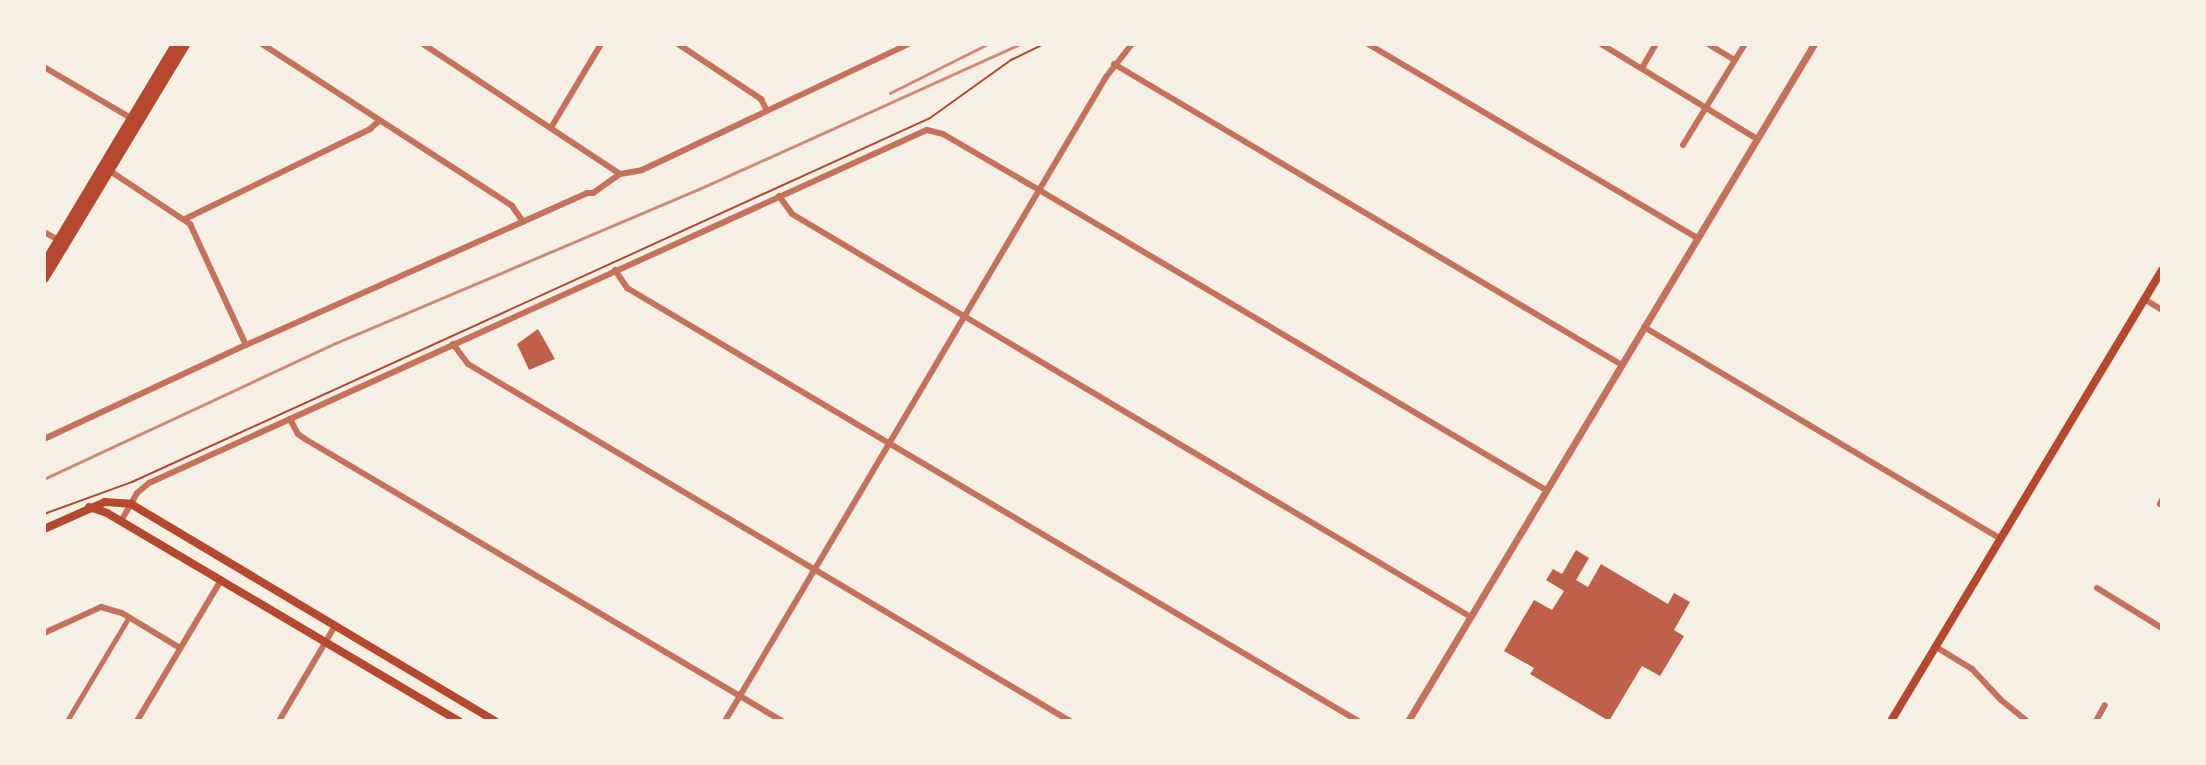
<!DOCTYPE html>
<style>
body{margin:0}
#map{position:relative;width:2206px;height:765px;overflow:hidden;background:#f6efe4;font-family:Helvetica,sans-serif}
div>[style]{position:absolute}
.building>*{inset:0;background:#bf614a}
.path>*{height:2px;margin:-1px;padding:0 1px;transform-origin:1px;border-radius:1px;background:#b5482f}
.pedestrian>*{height:4.5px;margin:-2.25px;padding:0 2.25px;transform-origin:2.25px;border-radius:2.25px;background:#c5725c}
.minor>*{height:6px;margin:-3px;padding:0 3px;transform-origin:3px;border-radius:3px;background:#c5725c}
.tertiary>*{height:7px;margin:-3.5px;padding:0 3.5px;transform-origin:3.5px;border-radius:3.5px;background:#c5725c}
.secondary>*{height:8px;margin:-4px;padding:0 4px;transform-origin:4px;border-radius:4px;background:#b5482f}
.primary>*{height:9px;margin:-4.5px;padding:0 4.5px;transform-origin:4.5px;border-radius:4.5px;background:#b5482f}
.rail>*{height:2.5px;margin:-1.25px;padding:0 1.25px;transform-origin:1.25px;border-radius:1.25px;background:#cf8b77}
span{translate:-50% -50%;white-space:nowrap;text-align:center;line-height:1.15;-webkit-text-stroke:5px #f6efe4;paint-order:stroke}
.frame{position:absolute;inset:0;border:46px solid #f6efe4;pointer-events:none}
</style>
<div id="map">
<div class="building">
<div style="clip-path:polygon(538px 329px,555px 359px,529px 370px,517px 344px)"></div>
<div style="clip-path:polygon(1576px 550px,1589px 558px,1576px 580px,1588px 587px,1601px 564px,1668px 604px,1674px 593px,1690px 602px,1674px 630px,1684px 636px,1660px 676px,1642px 666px,1609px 721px,1530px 674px,1534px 668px,1504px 651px,1534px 600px,1552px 610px,1564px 591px,1546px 580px,1553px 569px,1562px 574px)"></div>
</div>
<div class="path">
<div style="left:44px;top:514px;width:94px;rotate:-20deg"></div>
<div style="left:132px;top:482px;width:877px;rotate:-24.52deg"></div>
<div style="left:930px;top:118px;width:100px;rotate:-35.6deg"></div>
<div style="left:1011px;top:60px;width:37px;rotate:-26deg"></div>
</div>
<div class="pedestrian">
<div style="left:67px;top:721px;width:121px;rotate:-59.2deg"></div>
</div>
<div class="minor">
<div style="left:262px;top:44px;width:298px;rotate:32.9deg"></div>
<div style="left:512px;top:206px;width:19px;rotate:55deg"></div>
<div style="left:423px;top:44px;width:236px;rotate:33.4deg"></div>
<div style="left:678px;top:44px;width:100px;rotate:33.5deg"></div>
<div style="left:761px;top:99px;width:13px;rotate:63deg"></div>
<div style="left:1368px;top:44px;width:382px;rotate:30.5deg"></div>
<div style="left:1601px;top:44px;width:183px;rotate:31.3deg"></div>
<div style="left:1708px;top:44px;width:31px;rotate:31deg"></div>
<div style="left:1114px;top:64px;width:590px;rotate:30.65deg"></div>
<div style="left:44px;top:67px;width:101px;rotate:30.4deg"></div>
<div style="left:1642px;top:68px;width:28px;rotate:-60deg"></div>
<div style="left:552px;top:126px;width:96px;rotate:-59.1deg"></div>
<div style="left:1683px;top:145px;width:119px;rotate:-58.5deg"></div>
<div style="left:107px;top:169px;width:100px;rotate:33.5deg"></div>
<div style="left:190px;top:224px;width:133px;rotate:65.2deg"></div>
<div style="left:779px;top:196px;width:22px;rotate:54deg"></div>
<div style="left:792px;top:214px;width:790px;rotate:30.69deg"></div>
<div style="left:185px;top:219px;width:206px;rotate:-25.9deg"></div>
<div style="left:370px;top:129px;width:13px;rotate:-42deg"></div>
<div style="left:44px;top:232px;width:18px;rotate:29deg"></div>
<div style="left:615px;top:270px;width:22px;rotate:56deg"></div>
<div style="left:627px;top:288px;width:850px;rotate:30.64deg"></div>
<div style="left:2144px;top:299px;width:21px;rotate:31deg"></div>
<div style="left:1644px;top:327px;width:415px;rotate:30.7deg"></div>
<div style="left:453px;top:344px;width:25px;rotate:53deg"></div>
<div style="left:468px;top:364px;width:700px;rotate:30.67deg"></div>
<div style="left:290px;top:419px;width:17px;rotate:62deg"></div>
<div style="left:298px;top:434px;width:9px;rotate:36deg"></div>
<div style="left:305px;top:439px;width:554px;rotate:30.59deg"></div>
<div style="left:44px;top:439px;width:223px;rotate:-25deg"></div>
<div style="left:246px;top:345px;width:373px;rotate:-24deg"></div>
<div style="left:587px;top:193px;width:6px"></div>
<div style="left:593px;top:193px;width:33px;rotate:-35deg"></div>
<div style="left:620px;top:174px;width:22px;rotate:-10deg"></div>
<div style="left:642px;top:170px;width:294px;rotate:-25.3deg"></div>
<div style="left:2160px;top:504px;width:4px;rotate:-63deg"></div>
<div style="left:121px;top:521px;width:32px;rotate:-60deg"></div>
<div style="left:137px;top:493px;width:16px;rotate:-40deg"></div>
<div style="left:149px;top:483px;width:854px;rotate:-24.41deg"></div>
<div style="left:927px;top:130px;width:16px;rotate:14deg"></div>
<div style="left:943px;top:134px;width:99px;rotate:30.2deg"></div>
<div style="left:1029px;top:184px;width:601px;rotate:30.62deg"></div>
<div style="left:2097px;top:588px;width:76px;rotate:31.6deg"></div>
<div style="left:44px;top:633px;width:63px;rotate:-24.5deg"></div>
<div style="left:101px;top:607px;width:22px;rotate:16deg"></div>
<div style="left:122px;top:613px;width:68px;rotate:31.1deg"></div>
<div style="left:1936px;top:647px;width:42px;rotate:31.4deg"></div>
<div style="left:1972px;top:669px;width:42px;rotate:46.9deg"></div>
<div style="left:2001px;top:700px;width:33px;rotate:39deg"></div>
<div style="left:137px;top:721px;width:164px;rotate:-59.2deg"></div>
<div style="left:279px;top:721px;width:110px;rotate:-59.5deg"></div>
<div style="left:725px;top:721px;width:748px;rotate:-59.39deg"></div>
<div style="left:1106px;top:77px;width:42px;rotate:-51.8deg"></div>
<div style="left:2096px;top:721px;width:18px;rotate:-61deg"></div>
</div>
<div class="tertiary">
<div style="left:1408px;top:721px;width:789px;rotate:-59.05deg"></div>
</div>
<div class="secondary">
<div style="left:89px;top:507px;width:19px;rotate:18deg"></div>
<div style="left:107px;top:513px;width:409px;rotate:30.6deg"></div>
<div style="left:44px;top:529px;width:67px;rotate:-23.9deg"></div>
<div style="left:105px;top:502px;width:26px;rotate:4deg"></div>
<div style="left:131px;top:504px;width:424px;rotate:30.8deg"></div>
<div style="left:1891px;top:721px;width:526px;rotate:-59deg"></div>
</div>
<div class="primary">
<div style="left:44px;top:263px;width:255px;rotate:-59.1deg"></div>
<div style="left:44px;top:278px;width:273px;rotate:-58.9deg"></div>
</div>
<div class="rail">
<div style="left:890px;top:93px;width:110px;rotate:-26.6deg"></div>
<div style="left:44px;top:479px;width:322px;rotate:-25deg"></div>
<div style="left:336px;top:343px;width:392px;rotate:-23deg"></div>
<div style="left:697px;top:190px;width:355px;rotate:-24.3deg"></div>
</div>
<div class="frame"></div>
</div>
